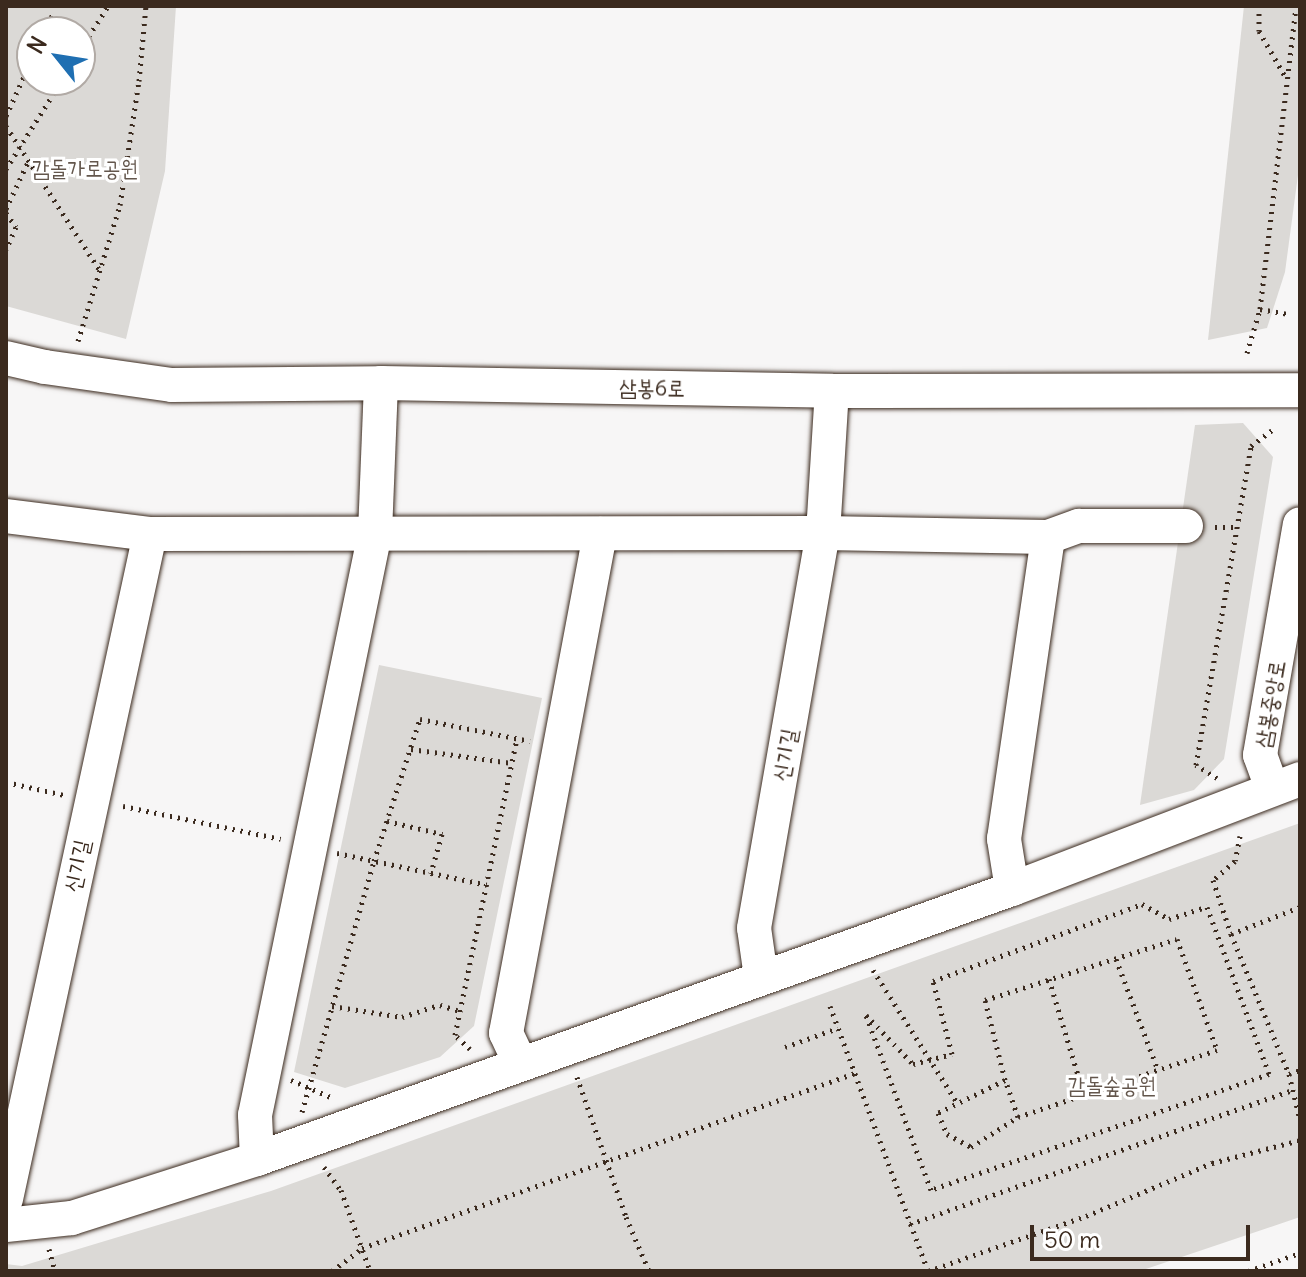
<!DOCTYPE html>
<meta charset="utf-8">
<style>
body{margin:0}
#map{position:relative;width:1306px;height:1277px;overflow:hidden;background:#f7f6f6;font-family:Delius,"Poor Story",sans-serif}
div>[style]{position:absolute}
.green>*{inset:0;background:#dbd9d6}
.path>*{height:5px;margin-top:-2.5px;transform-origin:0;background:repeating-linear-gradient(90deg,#3b2a1e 0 2px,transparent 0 8px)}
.roads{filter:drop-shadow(0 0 2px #3b2a1e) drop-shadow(0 0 2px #3b2a1e)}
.minor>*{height:34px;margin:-17px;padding:0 17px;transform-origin:17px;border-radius:17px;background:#fff}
span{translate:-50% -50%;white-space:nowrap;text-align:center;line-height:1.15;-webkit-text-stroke:6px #fff;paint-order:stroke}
.park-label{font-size:22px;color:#63564c}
.street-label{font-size:22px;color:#3b2a1e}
.frame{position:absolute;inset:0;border:8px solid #3b2a1e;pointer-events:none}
.north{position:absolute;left:16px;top:16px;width:80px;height:80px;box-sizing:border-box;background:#fff;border:2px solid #b1aaa5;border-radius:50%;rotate:300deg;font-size:22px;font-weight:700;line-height:32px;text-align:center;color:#3b2a1e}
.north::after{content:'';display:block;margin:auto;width:28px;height:36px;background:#1f6fb2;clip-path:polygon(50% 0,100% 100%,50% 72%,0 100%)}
.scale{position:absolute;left:1030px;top:1225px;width:220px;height:36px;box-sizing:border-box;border:4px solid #3b2a1e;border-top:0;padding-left:10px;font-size:24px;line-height:28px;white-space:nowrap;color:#3b2a1e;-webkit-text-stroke:6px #fff;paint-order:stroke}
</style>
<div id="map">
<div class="green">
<div style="clip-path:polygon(evenodd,6px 6px,176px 6px,165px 171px,126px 339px,6px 306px,6px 6px,32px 32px,80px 32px,80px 80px,32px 80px,32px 32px)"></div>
<div style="clip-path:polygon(1244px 6px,1300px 6px,1300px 160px,1285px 272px,1267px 328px,1208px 340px)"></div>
<div style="clip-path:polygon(1243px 423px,1273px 457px,1224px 759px,1194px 790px,1140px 805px,1195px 425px)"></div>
<div style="clip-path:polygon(379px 665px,542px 698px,474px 1026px,440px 1057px,345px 1088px,294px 1072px)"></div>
<div style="clip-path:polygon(1300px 823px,1300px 1217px,1140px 1271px,6px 1271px,6px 1264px,22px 1266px,271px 1191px)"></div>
</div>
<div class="path">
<div style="left:1259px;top:6px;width:25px;rotate:90deg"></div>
<div style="left:1259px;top:31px;width:54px;rotate:60.1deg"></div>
<div style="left:45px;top:32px;width:21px;rotate:-67deg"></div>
<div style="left:80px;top:50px;width:52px;rotate:-57.5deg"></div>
<div style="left:6px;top:116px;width:63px;rotate:-65.5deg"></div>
<div style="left:6px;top:126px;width:171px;rotate:57deg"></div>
<div style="left:6px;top:169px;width:105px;rotate:-57.8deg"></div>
<div style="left:6px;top:209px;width:54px;rotate:-64.9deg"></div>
<div style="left:6px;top:213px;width:17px;rotate:54deg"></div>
<div style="left:16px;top:227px;width:24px;rotate:114deg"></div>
<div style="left:1260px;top:309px;width:28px;rotate:10deg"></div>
<div style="left:78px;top:341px;width:142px;rotate:-72.8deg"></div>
<div style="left:120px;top:205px;width:125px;rotate:-81.3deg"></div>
<div style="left:139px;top:81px;width:75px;rotate:-84.7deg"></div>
<div style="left:1247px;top:353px;width:46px;rotate:-73.5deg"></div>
<div style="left:1260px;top:309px;width:305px;rotate:-83.2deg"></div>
<div style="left:1215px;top:527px;width:22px"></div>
<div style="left:411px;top:749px;width:102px;rotate:7.9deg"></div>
<div style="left:1217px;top:778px;width:25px;rotate:-148deg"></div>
<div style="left:1196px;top:765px;width:324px;rotate:-80.2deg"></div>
<div style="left:1251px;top:446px;width:26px;rotate:-37deg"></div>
<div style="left:6px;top:782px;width:59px;rotate:12.6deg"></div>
<div style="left:123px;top:806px;width:161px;rotate:11.8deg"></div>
<div style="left:387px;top:821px;width:57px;rotate:13.3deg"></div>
<div style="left:442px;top:834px;width:41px;rotate:105.8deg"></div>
<div style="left:1240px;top:836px;width:25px;rotate:101deg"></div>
<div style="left:1235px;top:861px;width:29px;rotate:139deg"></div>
<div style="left:1213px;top:880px;width:57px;rotate:71.6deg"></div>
<div style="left:1231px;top:934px;width:152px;rotate:67.5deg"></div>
<div style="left:1289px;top:1074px;width:47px;rotate:76.6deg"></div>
<div style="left:337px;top:853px;width:153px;rotate:12deg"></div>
<div style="left:1142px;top:904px;width:31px;rotate:29deg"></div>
<div style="left:1169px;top:919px;width:40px;rotate:-18deg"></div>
<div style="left:1207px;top:907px;width:178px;rotate:69.6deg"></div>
<div style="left:1269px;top:1074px;width:357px;rotate:161.1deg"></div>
<div style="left:931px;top:1190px;width:187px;rotate:-110.4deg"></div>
<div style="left:866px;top:1015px;width:68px;rotate:46.2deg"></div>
<div style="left:913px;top:1064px;width:40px;rotate:-14.4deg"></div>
<div style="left:952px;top:1054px;width:75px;rotate:-104.6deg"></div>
<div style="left:933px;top:981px;width:223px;rotate:-20.2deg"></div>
<div style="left:1231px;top:934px;width:74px;rotate:-21.4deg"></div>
<div style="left:1116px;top:959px;width:119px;rotate:69.3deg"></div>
<div style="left:873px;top:970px;width:155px;rotate:57.6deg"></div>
<div style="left:1049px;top:979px;width:121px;rotate:73.2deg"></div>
<div style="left:332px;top:1006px;width:71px;rotate:8.9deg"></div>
<div style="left:402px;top:1017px;width:40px;rotate:-18deg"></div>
<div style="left:440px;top:1005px;width:21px;rotate:17deg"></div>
<div style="left:830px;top:1006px;width:283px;rotate:69.7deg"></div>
<div style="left:785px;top:1047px;width:56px;rotate:-19.7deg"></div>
<div style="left:470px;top:1049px;width:21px;rotate:-137deg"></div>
<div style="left:455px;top:1035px;width:302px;rotate:-78.2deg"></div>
<div style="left:1289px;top:1074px;width:12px;rotate:-20deg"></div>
<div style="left:577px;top:1077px;width:148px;rotate:70.7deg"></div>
<div style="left:626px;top:1217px;width:59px;rotate:66.9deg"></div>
<div style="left:291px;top:1080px;width:46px;rotate:23.2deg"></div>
<div style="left:1005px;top:1080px;width:82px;rotate:-104deg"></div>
<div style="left:985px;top:1000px;width:201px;rotate:-17.6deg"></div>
<div style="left:1177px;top:939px;width:118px;rotate:70.2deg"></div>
<div style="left:1217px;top:1050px;width:210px;rotate:161.4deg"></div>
<div style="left:1018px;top:1117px;width:39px;rotate:-109deg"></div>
<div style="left:1005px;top:1080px;width:75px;rotate:153.8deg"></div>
<div style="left:938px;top:1113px;width:23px;rotate:67deg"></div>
<div style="left:947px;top:1134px;width:27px;rotate:28deg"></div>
<div style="left:971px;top:1147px;width:56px;rotate:-32.6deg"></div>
<div style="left:302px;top:1112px;width:261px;rotate:-74deg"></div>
<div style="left:374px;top:861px;width:149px;rotate:-72.1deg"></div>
<div style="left:420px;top:719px;width:112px;rotate:11.3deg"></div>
<div style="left:324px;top:1167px;width:29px;rotate:54deg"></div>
<div style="left:341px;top:1190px;width:86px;rotate:70.3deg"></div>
<div style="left:910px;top:1224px;width:405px;rotate:-19.3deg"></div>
<div style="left:49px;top:1249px;width:23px;rotate:75deg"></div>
<div style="left:332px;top:1271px;width:38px;rotate:-37deg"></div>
<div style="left:362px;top:1248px;width:523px;rotate:-19.54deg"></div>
<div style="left:928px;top:1271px;width:167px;rotate:-19.2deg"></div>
<div style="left:1086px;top:1216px;width:137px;rotate:-22.8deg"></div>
<div style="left:1212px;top:1163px;width:91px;rotate:-14.6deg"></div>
<div style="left:1248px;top:1271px;width:55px;rotate:-19.1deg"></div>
</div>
<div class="roads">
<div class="minor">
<div style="left:6px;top:358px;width:40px;rotate:13deg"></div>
<div style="left:45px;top:367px;width:128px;rotate:8.1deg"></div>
<div style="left:172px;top:385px;width:209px;rotate:-0.5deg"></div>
<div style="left:381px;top:383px;width:451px;rotate:1deg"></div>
<div style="left:832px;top:391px;width:468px;rotate:-0.1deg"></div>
<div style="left:6px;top:516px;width:145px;rotate:7.1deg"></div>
<div style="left:150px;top:534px;width:673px;rotate:-0.09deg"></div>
<div style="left:823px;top:533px;width:225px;rotate:1deg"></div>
<div style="left:1048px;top:537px;width:33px;rotate:-20deg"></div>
<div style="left:1079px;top:526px;width:107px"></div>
<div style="left:1272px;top:788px;width:35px;rotate:-110deg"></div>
<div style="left:1260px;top:755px;width:234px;rotate:-80.2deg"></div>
<div style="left:1012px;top:889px;width:51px;rotate:-99.1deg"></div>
<div style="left:1004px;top:839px;width:305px;rotate:-81.7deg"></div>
<div style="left:761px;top:977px;width:49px;rotate:-98.1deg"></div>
<div style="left:754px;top:928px;width:401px;rotate:-80.1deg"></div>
<div style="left:823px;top:533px;width:142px;rotate:-86.4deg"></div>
<div style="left:520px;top:1063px;width:33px;rotate:-115deg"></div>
<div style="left:506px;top:1033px;width:508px;rotate:-79.33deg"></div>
<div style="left:257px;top:1159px;width:44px;rotate:-92.6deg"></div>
<div style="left:255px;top:1115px;width:594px;rotate:-78.35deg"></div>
<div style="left:375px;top:533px;width:150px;rotate:-87.7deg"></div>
<div style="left:6px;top:1199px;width:680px;rotate:-77.78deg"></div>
<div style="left:6px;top:1225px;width:66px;rotate:-6.1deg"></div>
<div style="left:72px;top:1218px;width:194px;rotate:-17.7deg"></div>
<div style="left:257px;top:1159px;width:802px;rotate:-19.68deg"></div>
<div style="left:1012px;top:889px;width:308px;rotate:-20.9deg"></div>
</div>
</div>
<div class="park-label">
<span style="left:85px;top:169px">감돌가로공원</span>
<span style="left:1112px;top:1086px">감돌숲공원</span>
</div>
<div class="street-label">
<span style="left:652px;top:388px;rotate:1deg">삼봉6로</span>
<span style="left:1270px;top:704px;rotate:-80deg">삼봉중앙로</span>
<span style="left:785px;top:755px;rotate:-80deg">신기길</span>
<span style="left:77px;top:866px;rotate:-78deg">신기길</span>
</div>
<div class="frame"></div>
<div class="north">N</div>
<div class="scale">50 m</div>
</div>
